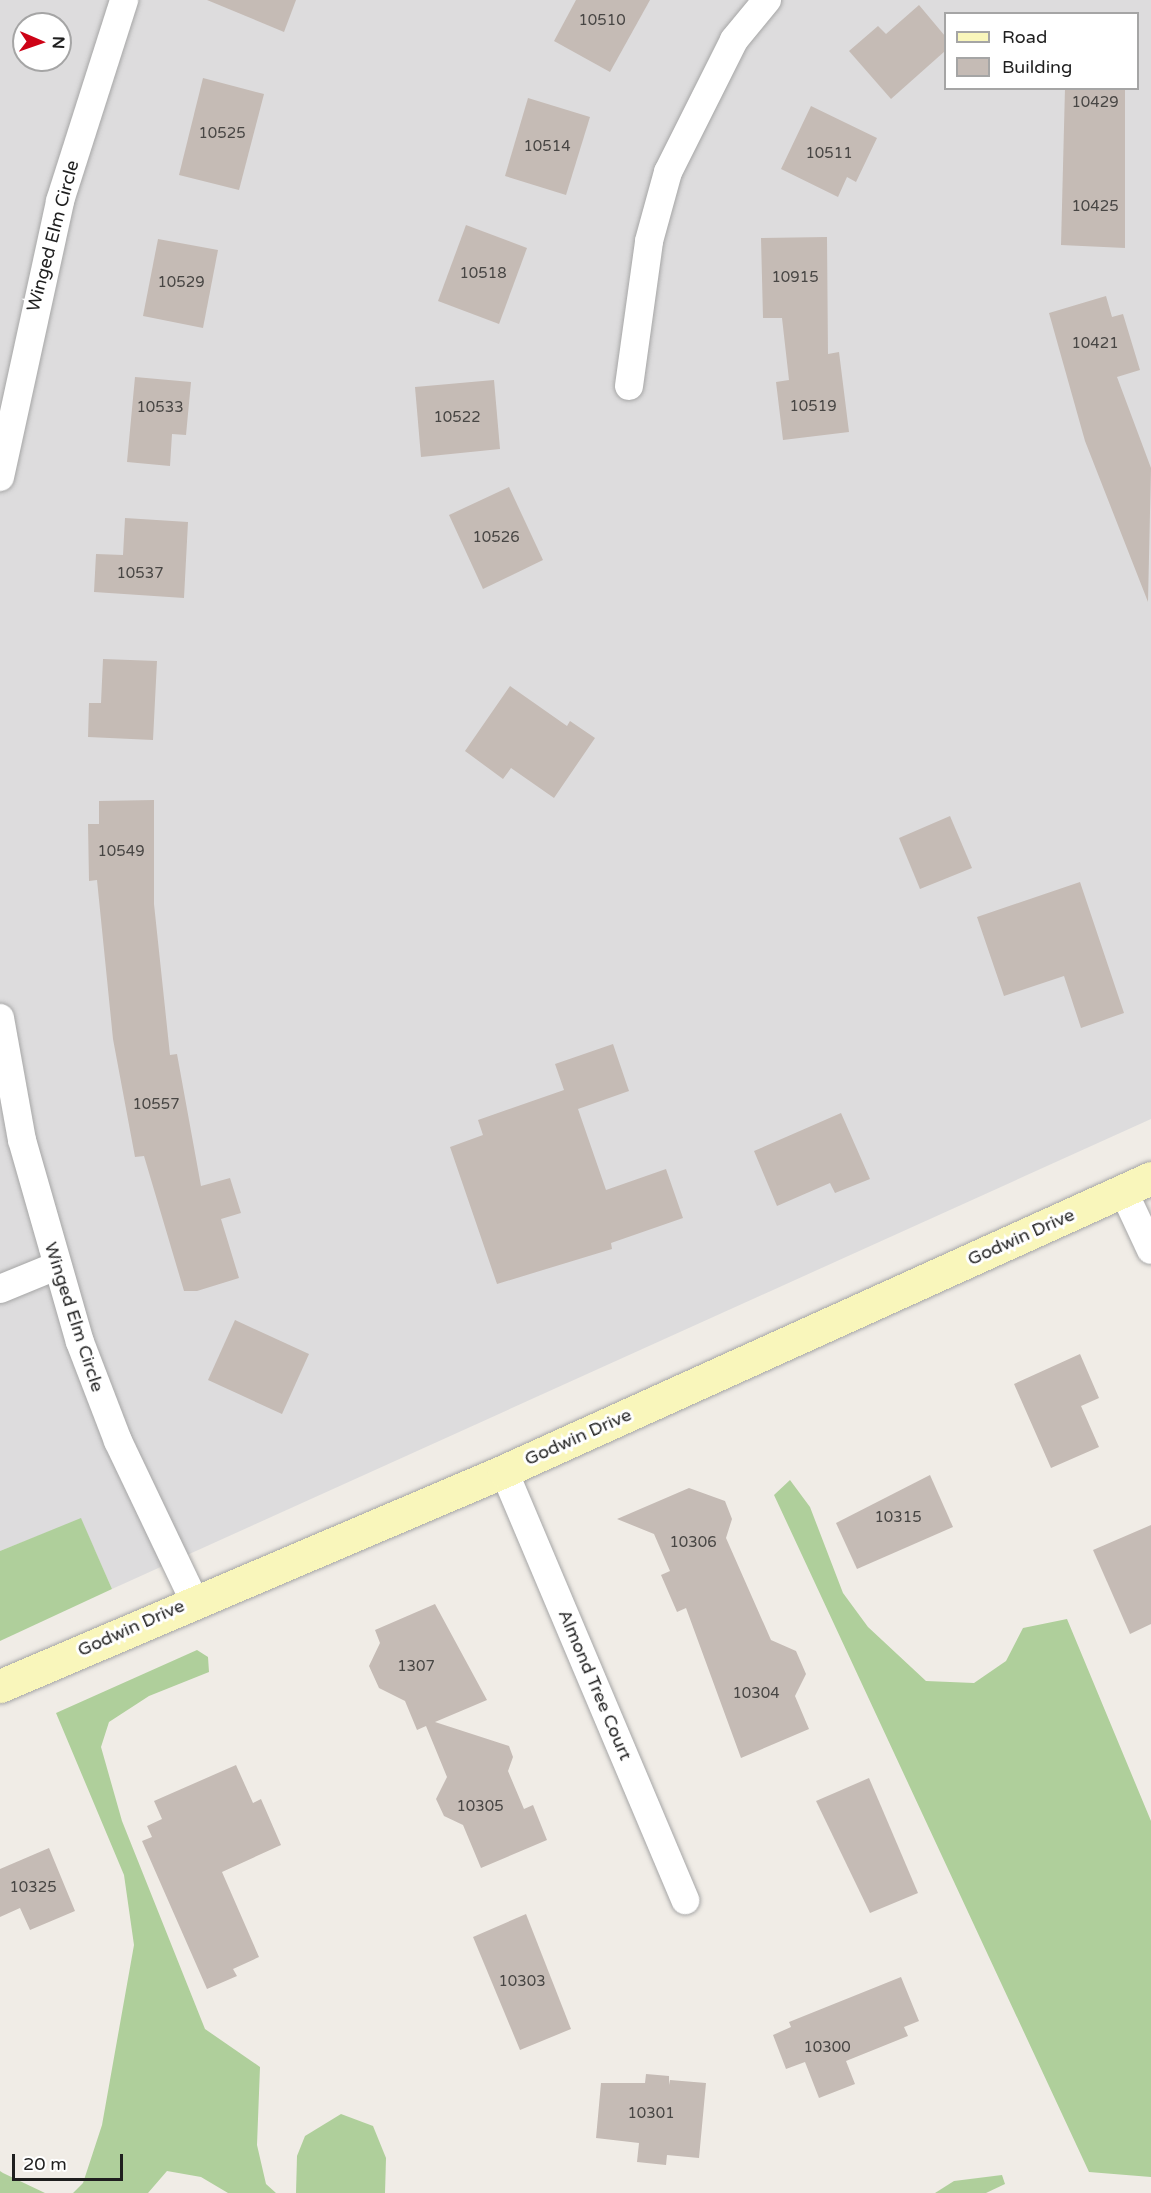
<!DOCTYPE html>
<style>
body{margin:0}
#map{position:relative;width:1151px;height:2193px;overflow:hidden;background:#f0ece6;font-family:"Varela Round",sans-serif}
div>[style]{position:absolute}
.residential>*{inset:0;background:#dddcdd}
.forest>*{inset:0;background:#afcf9b}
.building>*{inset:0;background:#c5bbb5}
.roads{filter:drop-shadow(0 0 2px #a6a6a6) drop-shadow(0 0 2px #a6a6a6)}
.street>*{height:28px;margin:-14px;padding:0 14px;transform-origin:14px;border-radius:14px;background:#fff}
.secondary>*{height:33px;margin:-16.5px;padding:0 16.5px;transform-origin:16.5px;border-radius:16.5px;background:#f9f6bb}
span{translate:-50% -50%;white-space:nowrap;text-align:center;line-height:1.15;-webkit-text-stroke:6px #fff;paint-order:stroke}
.number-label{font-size:15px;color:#484644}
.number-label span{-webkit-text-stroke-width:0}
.street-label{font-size:18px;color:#1f1f1f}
.legend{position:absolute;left:944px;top:12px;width:195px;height:78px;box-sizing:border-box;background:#fff;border:2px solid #a5a5a5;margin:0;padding:8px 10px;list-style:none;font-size:18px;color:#1f1f1f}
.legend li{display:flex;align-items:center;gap:12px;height:30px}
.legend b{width:30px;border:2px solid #a5a5a5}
.north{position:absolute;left:12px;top:12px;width:60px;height:60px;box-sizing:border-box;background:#fff;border:2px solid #a5a5a5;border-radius:50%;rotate:92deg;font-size:16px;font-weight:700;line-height:24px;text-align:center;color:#1f1f1f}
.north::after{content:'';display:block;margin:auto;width:21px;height:27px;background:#cd0216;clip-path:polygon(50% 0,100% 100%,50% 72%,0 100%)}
.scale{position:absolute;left:12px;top:2154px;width:111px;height:27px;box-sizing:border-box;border:3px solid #1f1f1f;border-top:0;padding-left:8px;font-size:18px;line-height:21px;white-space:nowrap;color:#1f1f1f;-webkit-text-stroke:4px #fff;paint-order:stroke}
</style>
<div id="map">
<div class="residential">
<div style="clip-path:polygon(evenodd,0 0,1151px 0,1151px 1119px,112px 1589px,81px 1519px,0 1551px,0 0,946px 14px,1138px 14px,1138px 88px,946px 88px,946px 14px,0 0,24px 24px,60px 24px,60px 60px,24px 60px,24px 24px)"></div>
</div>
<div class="forest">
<div style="clip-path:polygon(790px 1480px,810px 1507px,843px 1593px,868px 1627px,926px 1681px,974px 1683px,1006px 1661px,1023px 1628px,1067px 1619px,1151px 1821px,1151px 2177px,1089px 2172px,774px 1495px)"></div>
<div style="clip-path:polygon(81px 1518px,112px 1589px,0 1641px,0 1551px)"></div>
<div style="clip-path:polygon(197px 1650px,208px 1657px,209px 1672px,149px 1696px,109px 1722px,101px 1747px,122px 1821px,205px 2029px,260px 2067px,257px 2145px,266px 2184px,276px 2193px,228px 2193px,201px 2177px,167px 2171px,148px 2193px,73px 2193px,83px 2183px,102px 2125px,134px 1945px,124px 1875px,56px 1713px)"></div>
<div style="clip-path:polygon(341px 2114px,373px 2126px,386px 2158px,385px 2193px,296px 2193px,297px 2156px,305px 2136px)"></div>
<div style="clip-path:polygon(0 2171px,3px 2173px,45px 2193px,0 2193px)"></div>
<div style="clip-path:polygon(1002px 2175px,1005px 2184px,986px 2193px,935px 2193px,954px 2181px)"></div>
</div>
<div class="building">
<div style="clip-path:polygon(207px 0,296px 0,284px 32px)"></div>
<div style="clip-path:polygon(576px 0,650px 0,610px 72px,554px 41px)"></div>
<div style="clip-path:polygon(919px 5px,945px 36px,945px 51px,891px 99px,849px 51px,878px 26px,886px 34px)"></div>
<div style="clip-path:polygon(203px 78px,264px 94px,239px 190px,179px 175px)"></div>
<div style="clip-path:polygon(1065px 88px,1125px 88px,1125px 248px,1061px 245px)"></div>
<div style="clip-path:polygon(528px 98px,590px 117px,566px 195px,505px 176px)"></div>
<div style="clip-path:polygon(811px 106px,877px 138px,856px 182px,847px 177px,838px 197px,781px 169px)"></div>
<div style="clip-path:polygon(466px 225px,527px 248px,499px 324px,438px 301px)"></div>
<div style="clip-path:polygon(827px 237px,828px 354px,839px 352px,849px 432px,783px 440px,776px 382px,789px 380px,782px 318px,763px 318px,761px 238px)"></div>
<div style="clip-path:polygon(158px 239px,218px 250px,203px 328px,143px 316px)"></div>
<div style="clip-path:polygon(1106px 296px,1112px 317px,1123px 314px,1140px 370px,1117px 377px,1151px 468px,1148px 602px,1085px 441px,1049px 313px)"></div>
<div style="clip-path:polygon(135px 377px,191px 382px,186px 435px,172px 434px,170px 466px,127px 462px)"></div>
<div style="clip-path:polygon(494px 380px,500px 449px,421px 457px,415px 387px)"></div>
<div style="clip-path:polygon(509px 487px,543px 560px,483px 589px,449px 515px)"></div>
<div style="clip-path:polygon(125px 518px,188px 522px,184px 598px,94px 592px,96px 554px,123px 555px)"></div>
<div style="clip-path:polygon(103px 659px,157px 661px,153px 740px,88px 737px,89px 703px,101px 703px)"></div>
<div style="clip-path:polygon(510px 686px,567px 726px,570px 721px,595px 738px,554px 798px,511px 768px,503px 779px,465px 751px)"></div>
<div style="clip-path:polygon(154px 800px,154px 904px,170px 1055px,177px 1054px,201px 1186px,230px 1178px,241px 1213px,221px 1219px,239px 1278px,197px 1291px,184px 1291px,144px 1156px,135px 1157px,113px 1039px,97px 880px,89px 881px,88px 824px,99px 824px,99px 801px)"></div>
<div style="clip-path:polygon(950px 816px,972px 868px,920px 889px,899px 838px)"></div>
<div style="clip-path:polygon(1080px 882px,1124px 1013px,1081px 1028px,1064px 976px,1004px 996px,977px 917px)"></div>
<div style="clip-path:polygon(613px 1044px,629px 1091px,578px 1109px,606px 1190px,666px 1169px,683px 1218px,611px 1243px,612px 1249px,497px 1284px,450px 1147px,483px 1135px,478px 1120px,564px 1090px,555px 1064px)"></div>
<div style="clip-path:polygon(841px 1113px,870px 1179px,835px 1193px,830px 1183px,777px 1206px,754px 1151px)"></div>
<div style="clip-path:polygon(235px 1320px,309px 1354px,282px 1414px,208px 1380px)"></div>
<div style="clip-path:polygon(1080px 1354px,1099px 1398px,1081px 1406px,1099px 1447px,1051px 1468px,1014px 1384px)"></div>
<div style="clip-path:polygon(930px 1475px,953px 1527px,857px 1569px,836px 1523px)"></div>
<div style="clip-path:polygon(689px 1488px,725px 1501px,732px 1519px,726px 1538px,771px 1640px,796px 1651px,806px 1674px,795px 1696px,809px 1729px,741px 1758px,686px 1608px,677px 1612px,661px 1575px,670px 1571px,654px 1534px,617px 1519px)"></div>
<div style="clip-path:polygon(1151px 1525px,1151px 1624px,1130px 1634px,1093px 1550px)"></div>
<div style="clip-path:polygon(435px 1604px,487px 1700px,435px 1722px,509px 1746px,513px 1757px,508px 1771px,524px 1809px,533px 1805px,547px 1840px,481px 1868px,463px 1825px,444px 1816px,436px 1799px,447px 1777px,426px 1726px,417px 1730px,405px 1701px,379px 1688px,369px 1666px,380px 1643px,375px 1630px)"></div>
<div style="clip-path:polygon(236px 1765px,253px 1803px,261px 1799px,281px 1845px,222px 1872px,259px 1957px,233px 1969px,237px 1976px,207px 1989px,142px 1841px,152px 1837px,147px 1826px,162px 1819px,154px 1801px)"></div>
<div style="clip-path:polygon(869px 1778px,918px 1893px,870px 1913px,816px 1801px)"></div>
<div style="clip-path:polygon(49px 1848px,75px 1911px,30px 1930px,20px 1908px,0 1917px,0 1869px)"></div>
<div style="clip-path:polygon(526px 1914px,571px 2029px,520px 2050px,473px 1937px)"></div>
<div style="clip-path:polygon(901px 1977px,919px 2021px,904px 2027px,908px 2036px,846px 2061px,855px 2084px,819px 2098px,805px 2062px,786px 2069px,773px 2035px,791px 2027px,789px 2022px)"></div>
<div style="clip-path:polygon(646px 2074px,669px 2076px,669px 2085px,670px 2080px,706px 2083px,699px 2158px,667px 2155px,666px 2165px,637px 2162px,639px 2143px,596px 2138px,601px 2083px,645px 2083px)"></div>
</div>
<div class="roads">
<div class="street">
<div style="left:629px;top:386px;width:146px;rotate:-82.1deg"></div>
<div style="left:649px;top:241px;width:72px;rotate:-74.6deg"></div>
<div style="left:668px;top:172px;width:148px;rotate:-63.4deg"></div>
<div style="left:734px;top:40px;width:52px;rotate:-50.5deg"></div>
<div style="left:0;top:477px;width:282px;rotate:-77.7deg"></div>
<div style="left:60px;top:201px;width:211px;rotate:-72.3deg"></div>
<div style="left:0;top:1018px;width:124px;rotate:79.8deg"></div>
<div style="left:22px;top:1140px;width:210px;rotate:74deg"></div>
<div style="left:80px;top:1342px;width:106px;rotate:69deg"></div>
<div style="left:118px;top:1441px;width:176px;rotate:64.5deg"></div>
<div style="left:1123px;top:1190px;width:66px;rotate:65deg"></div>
<div style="left:0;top:1289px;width:61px;rotate:-22.3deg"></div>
<div style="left:504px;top:1471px;width:466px;rotate:67.1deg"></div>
</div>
<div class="secondary">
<div style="left:0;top:1686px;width:548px;rotate:-23.1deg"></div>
<div style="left:504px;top:1471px;width:710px;rotate:-24.36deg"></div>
</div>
</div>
<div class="number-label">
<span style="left:602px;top:21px">10510</span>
<span style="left:1095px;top:103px">10429</span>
<span style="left:222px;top:134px">10525</span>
<span style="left:547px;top:147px">10514</span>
<span style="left:829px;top:154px">10511</span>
<span style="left:1095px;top:207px">10425</span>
<span style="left:483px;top:274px">10518</span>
<span style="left:795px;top:278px">10915</span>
<span style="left:181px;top:283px">10529</span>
<span style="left:1095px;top:344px">10421</span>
<span style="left:813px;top:407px">10519</span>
<span style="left:160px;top:408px">10533</span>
<span style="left:457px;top:418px">10522</span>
<span style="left:496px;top:538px">10526</span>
<span style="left:140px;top:574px">10537</span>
<span style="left:121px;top:852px">10549</span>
<span style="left:156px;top:1105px">10557</span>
<span style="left:898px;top:1518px">10315</span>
<span style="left:693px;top:1543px">10306</span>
<span style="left:416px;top:1667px">1307</span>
<span style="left:756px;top:1694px">10304</span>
<span style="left:480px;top:1807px">10305</span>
<span style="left:33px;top:1888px">10325</span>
<span style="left:522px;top:1982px">10303</span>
<span style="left:827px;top:2048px">10300</span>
<span style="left:651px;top:2114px">10301</span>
</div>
<div class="street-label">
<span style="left:53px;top:236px;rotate:-75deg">Winged Elm Circle</span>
<span style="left:1021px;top:1237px;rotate:-24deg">Godwin Drive</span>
<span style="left:74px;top:1317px;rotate:72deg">Winged Elm Circle</span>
<span style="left:578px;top:1437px;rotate:-24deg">Godwin Drive</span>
<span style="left:131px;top:1628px;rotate:-24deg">Godwin Drive</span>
<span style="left:595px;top:1685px;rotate:67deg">Almond Tree Court</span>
</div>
<ul class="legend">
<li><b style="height:8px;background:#f9f6bb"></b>Road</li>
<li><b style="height:16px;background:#c5bbb5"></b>Building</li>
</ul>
<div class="north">N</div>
<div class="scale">20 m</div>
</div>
